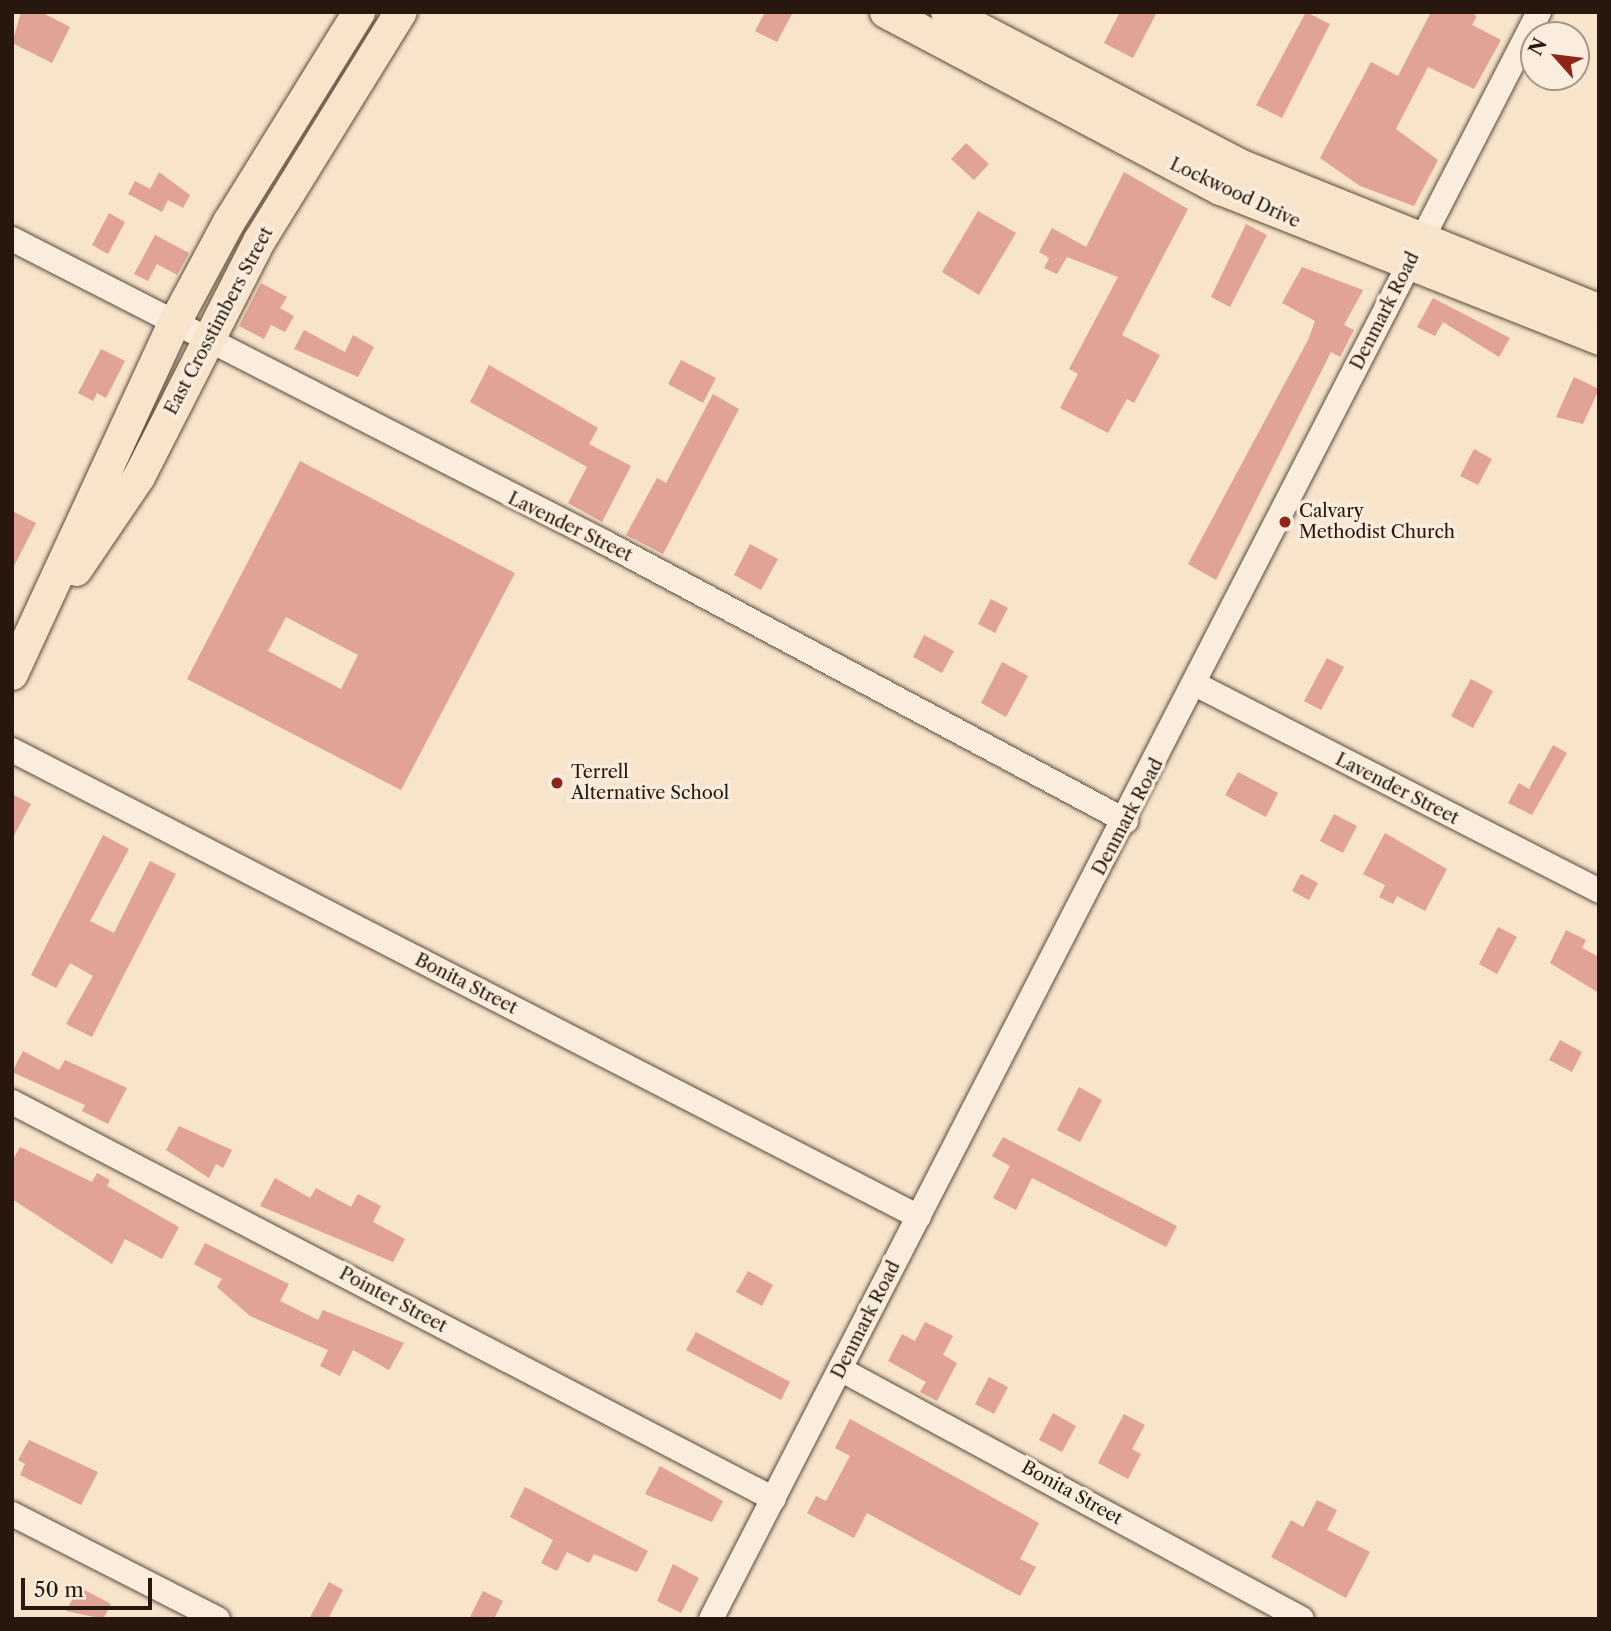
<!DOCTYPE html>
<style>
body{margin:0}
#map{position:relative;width:1611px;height:1631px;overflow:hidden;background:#f7e4ca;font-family:"Libre Caslon Text",serif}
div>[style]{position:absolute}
.building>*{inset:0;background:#e0a396}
.roads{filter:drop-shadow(0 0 2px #5c4a3c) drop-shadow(0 0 2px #5c4a3c)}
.minor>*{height:24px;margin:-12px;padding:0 12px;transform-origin:12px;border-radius:12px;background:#faeddd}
.major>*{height:32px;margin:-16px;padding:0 16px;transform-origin:16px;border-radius:16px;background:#f7e4ca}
.dots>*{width:19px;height:19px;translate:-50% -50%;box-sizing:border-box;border:4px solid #faeddd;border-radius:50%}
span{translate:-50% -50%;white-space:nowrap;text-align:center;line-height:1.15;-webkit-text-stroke:7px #faeddd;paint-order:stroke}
.street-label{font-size:18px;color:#28170c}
.poi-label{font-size:18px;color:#28170c}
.left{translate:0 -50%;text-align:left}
.frame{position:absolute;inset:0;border:14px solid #28170c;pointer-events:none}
.north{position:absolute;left:1520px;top:21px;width:70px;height:70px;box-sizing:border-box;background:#faeddd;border:2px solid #a69789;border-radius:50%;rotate:298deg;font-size:19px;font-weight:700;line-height:28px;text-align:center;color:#28170c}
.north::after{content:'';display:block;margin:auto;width:24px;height:32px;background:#8f2418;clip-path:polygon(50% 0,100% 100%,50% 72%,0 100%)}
.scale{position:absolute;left:21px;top:1578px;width:131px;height:32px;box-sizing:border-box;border:4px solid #28170c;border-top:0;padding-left:9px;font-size:21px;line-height:24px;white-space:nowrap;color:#28170c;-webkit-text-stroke:5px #faeddd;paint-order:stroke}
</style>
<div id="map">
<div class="building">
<div style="clip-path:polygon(21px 12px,41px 12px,70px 27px,52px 63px,12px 43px)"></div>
<div style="clip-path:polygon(765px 12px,793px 12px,777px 42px,755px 31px)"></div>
<div style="clip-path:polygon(1120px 12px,1157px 12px,1133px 58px,1104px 43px)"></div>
<div style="clip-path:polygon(1306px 12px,1330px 24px,1282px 118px,1256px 105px)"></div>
<div style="clip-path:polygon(1431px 12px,1469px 12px,1477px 16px,1472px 25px,1501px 40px,1474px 89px,1428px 67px,1396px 129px,1438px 160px,1414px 206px,1360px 186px,1320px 158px,1371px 62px,1398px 76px)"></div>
<div style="clip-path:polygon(966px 143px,989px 164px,974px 180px,951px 159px)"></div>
<div style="clip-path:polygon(159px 172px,190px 195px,183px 208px,168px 200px,162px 212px,128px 194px,135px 181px,150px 189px)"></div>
<div style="clip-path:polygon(1124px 172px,1188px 209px,1122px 335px,1160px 355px,1134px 403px,1127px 399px,1108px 433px,1060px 408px,1078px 374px,1069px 369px,1118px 277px,1067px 257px,1057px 274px,1044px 268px,1049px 258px,1039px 252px,1052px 228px,1086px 247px)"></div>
<div style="clip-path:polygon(978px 211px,1016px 233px,979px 295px,942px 272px)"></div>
<div style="clip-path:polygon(109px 213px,125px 222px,108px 254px,92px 245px)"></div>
<div style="clip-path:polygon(1246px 224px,1267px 235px,1230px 307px,1211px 297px)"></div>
<div style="clip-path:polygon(155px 235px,189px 253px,177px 275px,157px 264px,148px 281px,134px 274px)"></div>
<div style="clip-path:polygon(1302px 267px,1363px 290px,1344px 325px,1354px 330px,1340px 357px,1331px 352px,1216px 580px,1188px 564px,1308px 340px,1315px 321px,1282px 303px)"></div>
<div style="clip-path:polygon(261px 283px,287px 297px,280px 308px,294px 316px,285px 332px,271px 325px,264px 339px,239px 326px)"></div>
<div style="clip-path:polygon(1433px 298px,1510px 338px,1499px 357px,1443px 322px,1435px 336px,1417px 327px)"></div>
<div style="clip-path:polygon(304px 330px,345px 352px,353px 335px,374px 347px,358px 377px,294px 349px)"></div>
<div style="clip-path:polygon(101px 349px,125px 361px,106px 398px,97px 393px,93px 401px,78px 393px)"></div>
<div style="clip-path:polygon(681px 360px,716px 378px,703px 403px,668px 384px)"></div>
<div style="clip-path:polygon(489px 365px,598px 428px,589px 444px,631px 466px,602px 522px,568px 503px,587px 467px,470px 402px)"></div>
<div style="clip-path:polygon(1574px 377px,1599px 389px,1583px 424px,1556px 417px)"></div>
<div style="clip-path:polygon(713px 394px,739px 409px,663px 554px,626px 535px,657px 478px,666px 483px)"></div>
<div style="clip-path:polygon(1474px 449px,1492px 459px,1478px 485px,1460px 476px)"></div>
<div style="clip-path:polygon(evenodd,300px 461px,515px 573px,401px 790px,187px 679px,300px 461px,286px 617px,358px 655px,341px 689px,268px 651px,286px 617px)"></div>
<div style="clip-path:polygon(12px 511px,36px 523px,12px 570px)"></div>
<div style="clip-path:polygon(750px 544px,778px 559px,761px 590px,734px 575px)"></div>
<div style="clip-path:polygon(991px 599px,1008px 608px,995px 633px,978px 624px)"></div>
<div style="clip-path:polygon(924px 635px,954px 651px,942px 673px,913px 657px)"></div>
<div style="clip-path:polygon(1327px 658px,1344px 667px,1321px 710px,1304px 701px)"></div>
<div style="clip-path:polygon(1002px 662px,1028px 676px,1006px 717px,981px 703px)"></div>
<div style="clip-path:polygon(1471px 679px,1493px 691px,1473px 728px,1451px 716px)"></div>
<div style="clip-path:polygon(1553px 745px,1567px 753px,1532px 815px,1508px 803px,1519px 783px,1529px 789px)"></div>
<div style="clip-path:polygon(1238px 772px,1278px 793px,1266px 817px,1225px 795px)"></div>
<div style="clip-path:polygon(12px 794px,31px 804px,12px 839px)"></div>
<div style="clip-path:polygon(1334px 814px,1357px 826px,1343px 853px,1320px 841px)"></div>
<div style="clip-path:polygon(1385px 833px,1447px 869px,1425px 911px,1397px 896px,1393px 904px,1379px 897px,1385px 885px,1363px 874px)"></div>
<div style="clip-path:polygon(103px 835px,129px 849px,90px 921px,114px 933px,150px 861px,176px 874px,92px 1037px,66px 1024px,93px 976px,70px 963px,56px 988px,31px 975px)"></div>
<div style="clip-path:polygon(1301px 874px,1318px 883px,1309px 900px,1292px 891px)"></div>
<div style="clip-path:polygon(1498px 927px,1517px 937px,1497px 974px,1479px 964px)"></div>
<div style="clip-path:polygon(1566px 930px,1586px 940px,1582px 948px,1599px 957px,1599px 993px,1550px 963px)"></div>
<div style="clip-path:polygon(1560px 1040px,1582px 1052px,1572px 1072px,1549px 1060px)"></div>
<div style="clip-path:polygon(23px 1051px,59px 1070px,65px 1060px,127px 1088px,108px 1124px,82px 1111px,85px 1105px,12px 1072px)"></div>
<div style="clip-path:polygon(1079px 1087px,1102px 1100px,1080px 1142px,1057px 1130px)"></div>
<div style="clip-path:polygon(179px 1126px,232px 1150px,223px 1168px,216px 1164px,209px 1178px,166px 1150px)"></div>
<div style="clip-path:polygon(1003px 1137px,1177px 1226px,1166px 1247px,1032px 1178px,1016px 1210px,993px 1198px,1010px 1166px,992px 1156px)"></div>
<div style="clip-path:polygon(20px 1147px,92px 1182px,97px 1173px,110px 1180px,107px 1186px,179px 1227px,162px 1259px,125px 1239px,112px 1264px,12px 1199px,12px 1161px)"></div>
<div style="clip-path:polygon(275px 1178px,310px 1198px,316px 1188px,351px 1207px,358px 1194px,381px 1206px,373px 1222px,405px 1239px,393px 1262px,260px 1206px)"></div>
<div style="clip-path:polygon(205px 1243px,289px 1284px,280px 1301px,318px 1320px,323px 1310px,404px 1343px,389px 1370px,353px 1350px,340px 1376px,320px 1366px,328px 1350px,250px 1316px,217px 1287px,222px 1279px,194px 1264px)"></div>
<div style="clip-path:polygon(748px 1271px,773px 1285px,762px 1306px,736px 1292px)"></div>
<div style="clip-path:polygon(925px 1322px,953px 1336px,943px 1355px,957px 1363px,937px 1401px,920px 1392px,926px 1382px,888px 1361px,902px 1334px,915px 1341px)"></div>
<div style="clip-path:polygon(696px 1332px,790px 1382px,781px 1400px,686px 1350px)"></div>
<div style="clip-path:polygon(989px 1377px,1008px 1387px,994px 1414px,975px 1404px)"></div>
<div style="clip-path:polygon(1053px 1413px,1076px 1426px,1062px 1452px,1039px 1440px)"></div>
<div style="clip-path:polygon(1124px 1414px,1145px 1425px,1132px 1449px,1141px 1454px,1128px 1479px,1098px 1463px)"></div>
<div style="clip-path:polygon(850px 1419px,1039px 1523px,1020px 1559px,1036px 1567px,1020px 1596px,867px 1513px,854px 1538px,807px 1513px,816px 1496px,826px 1501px,850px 1456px,835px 1448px)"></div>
<div style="clip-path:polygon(29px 1440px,98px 1472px,81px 1505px,20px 1475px,25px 1464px,18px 1460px)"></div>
<div style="clip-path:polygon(660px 1466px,723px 1501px,712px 1522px,645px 1494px)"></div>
<div style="clip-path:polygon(525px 1487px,648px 1551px,637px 1572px,594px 1554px,589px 1563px,567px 1552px,557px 1571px,541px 1563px,553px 1540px,510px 1517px)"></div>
<div style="clip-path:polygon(1317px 1500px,1337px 1510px,1327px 1530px,1370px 1552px,1346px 1598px,1271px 1557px,1291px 1520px,1303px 1527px)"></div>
<div style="clip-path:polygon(673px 1564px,699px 1578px,681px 1613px,657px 1601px)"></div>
<div style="clip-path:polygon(329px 1582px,343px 1590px,328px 1619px,309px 1619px)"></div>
<div style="clip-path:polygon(79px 1587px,111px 1604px,103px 1619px,66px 1611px)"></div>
<div style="clip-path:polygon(483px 1591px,503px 1601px,494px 1619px,469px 1619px)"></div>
</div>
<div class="roads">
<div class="minor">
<div style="left:12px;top:239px;width:665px;rotate:27.1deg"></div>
<div style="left:604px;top:542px;width:592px;rotate:28.12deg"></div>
<div style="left:1197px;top:685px;width:452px;rotate:27.1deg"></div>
<div style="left:12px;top:750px;width:1020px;rotate:27.24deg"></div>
<div style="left:12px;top:1102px;width:859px;rotate:27.52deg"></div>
<div style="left:840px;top:1369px;width:525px;rotate:28.42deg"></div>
<div style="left:12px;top:1514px;width:231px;rotate:27deg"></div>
<div style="left:711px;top:1619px;width:1808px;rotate:-62.74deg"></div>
</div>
<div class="major">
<div style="left:886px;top:12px;width:379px;rotate:27.9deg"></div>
<div style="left:1221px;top:189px;width:407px;rotate:21.6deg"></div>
<div style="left:947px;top:12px;width:333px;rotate:27.6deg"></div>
<div style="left:1242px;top:166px;width:385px;rotate:22deg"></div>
<div style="left:76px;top:570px;width:112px;rotate:-55.9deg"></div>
<div style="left:139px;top:477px;width:266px;rotate:-63deg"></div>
<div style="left:260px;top:240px;width:268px;rotate:-58.3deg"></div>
<div style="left:12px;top:674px;width:386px;rotate:-65.2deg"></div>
<div style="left:174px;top:324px;width:116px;rotate:-61.7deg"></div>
<div style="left:229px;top:222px;width:247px;rotate:-58.2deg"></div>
</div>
</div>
<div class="dots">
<div style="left:1285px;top:522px;background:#8f2418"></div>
<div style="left:557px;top:783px;background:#8f2418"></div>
</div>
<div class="street-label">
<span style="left:1235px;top:193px;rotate:25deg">Lockwood Drive</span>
<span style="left:1385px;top:311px;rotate:-63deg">Denmark Road</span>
<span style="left:219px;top:321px;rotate:-62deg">East Crosstimbers Street</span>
<span style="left:570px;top:527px;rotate:26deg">Lavender Street</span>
<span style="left:1397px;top:789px;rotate:27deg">Lavender Street</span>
<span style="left:1128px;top:817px;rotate:-62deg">Denmark Road</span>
<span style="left:466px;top:984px;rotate:27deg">Bonita Street</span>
<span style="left:393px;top:1300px;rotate:28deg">Pointer Street</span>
<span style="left:866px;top:1320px;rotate:-63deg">Denmark Road</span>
<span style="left:1072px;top:1493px;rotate:29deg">Bonita Street</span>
</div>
<div class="poi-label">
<span class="left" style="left:1299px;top:522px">Calvary<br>Methodist Church</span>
<span class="left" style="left:571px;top:783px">Terrell<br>Alternative School</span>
</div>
<div class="frame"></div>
<div class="north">N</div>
<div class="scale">50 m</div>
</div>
